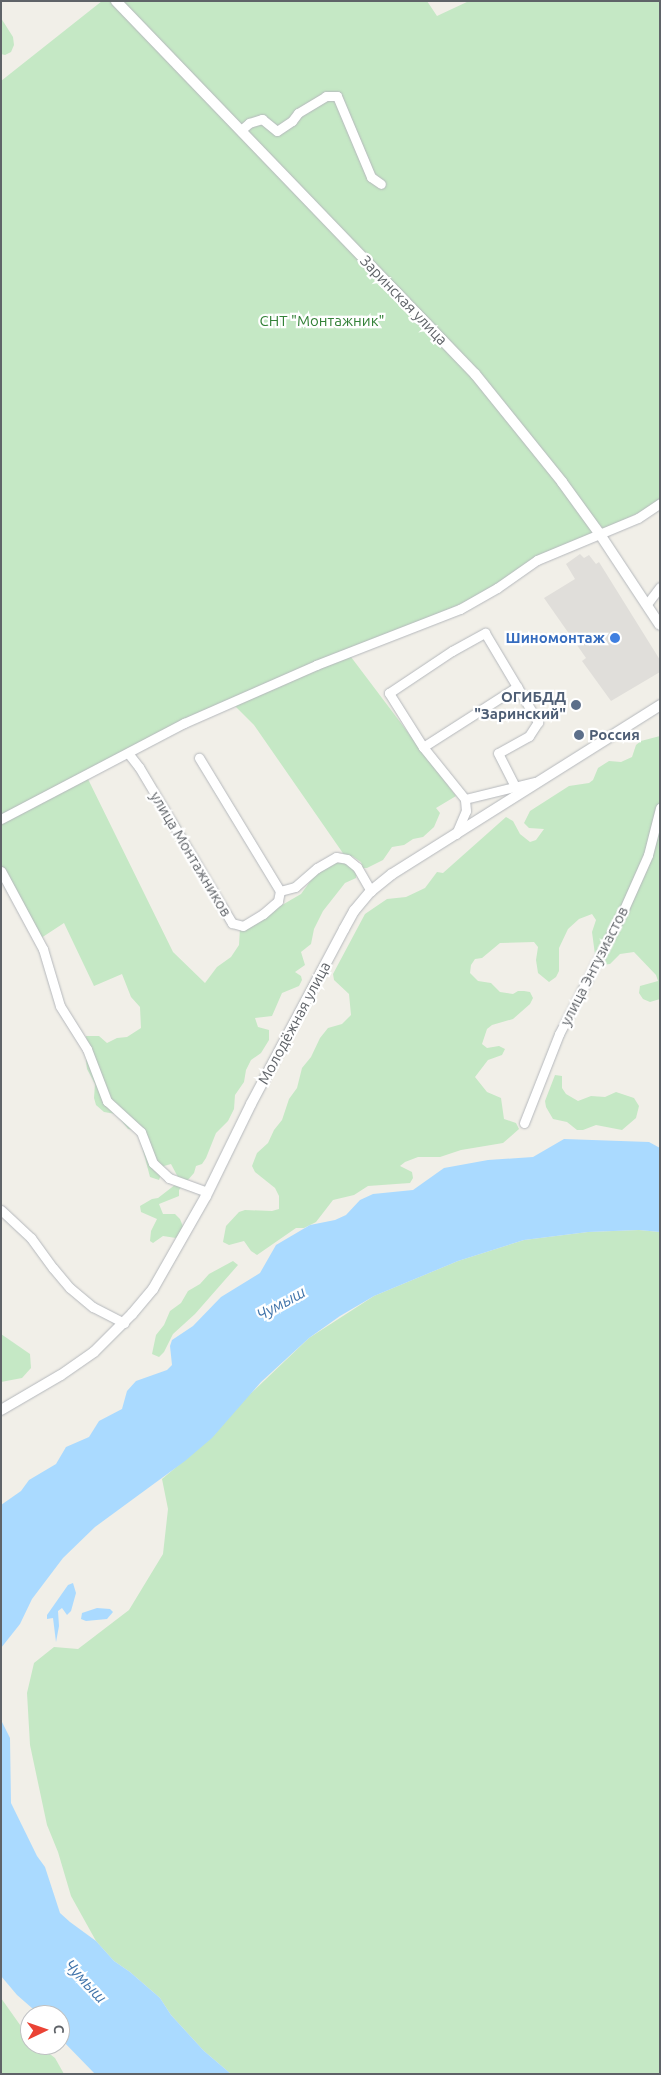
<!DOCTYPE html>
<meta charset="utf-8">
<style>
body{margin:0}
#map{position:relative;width:661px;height:2075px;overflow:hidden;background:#f1efe8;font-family:Ubuntu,sans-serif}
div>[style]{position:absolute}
.industrial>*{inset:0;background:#e0deda}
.green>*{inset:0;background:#c5e8c5}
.water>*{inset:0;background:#aadaff}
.roads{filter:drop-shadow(0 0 1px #b5b8bc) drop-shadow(0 0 1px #b5b8bc)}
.minor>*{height:9px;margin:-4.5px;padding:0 4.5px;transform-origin:4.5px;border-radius:4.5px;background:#fff}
.tertiary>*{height:10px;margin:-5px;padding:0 5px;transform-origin:5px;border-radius:5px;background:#fff}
.dots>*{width:14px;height:14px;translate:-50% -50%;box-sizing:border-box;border:2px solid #fff;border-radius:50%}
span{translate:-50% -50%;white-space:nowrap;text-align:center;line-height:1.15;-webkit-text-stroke:4.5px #fff;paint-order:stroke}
.street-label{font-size:15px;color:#5f6368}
.park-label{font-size:15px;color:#348238}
.shop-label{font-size:15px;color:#366cbe;font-weight:700}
.right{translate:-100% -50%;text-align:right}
.service-label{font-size:15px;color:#4e5e75;font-weight:700}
.left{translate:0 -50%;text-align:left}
.water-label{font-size:16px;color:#4174aa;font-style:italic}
.frame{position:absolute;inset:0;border:2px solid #5f6368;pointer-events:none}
.north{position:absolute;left:20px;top:2005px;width:50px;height:50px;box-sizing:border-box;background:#fff;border:1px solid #bfc1c3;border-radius:50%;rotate:87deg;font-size:14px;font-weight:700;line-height:20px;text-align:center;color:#5f6368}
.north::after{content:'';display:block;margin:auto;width:18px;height:22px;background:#ea4335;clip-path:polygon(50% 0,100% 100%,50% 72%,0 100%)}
</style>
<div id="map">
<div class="industrial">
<div style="clip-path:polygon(580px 554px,584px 558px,589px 555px,596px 564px,599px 562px,660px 660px,660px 672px,611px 701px,582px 661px,586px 658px,544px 598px,575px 579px,566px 564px)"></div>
</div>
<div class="green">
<div style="clip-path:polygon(102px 1px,427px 1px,437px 16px,469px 1px,660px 1px,660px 503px,537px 560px,497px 588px,348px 653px,456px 796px,436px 808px,440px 813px,434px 827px,423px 837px,413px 839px,404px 845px,392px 847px,383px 860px,367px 868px,363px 868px,361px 862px,352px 856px,347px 859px,254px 725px,231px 702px,86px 775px,173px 952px,205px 983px,217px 967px,231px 957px,239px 945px,240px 928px,255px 919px,266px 918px,277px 908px,301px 894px,322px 865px,335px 860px,345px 863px,357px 871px,356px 878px,345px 883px,323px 911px,314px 929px,311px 944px,301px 952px,305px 965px,295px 972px,301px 976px,302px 980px,299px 986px,282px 993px,272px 1016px,255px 1018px,258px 1027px,269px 1030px,269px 1040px,261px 1053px,251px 1060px,246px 1070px,244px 1082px,235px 1095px,234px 1109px,228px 1121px,216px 1133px,206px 1158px,202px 1164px,196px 1166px,194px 1173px,179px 1190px,179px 1196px,159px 1204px,163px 1214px,175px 1214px,180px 1219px,184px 1229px,182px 1235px,176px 1238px,163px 1236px,153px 1243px,150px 1241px,151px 1231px,157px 1219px,141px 1212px,140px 1206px,152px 1199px,158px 1198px,180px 1181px,171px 1164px,164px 1166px,159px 1180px,150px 1177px,138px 1131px,128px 1129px,116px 1114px,104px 1112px,96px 1105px,94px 1098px,95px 1084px,87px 1069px,86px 1061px,88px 1053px,86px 1036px,99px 1036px,107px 1043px,117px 1038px,127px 1037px,141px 1028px,140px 1007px,131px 997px,122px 974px,94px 986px,64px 923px,35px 942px,1px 877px,1px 81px)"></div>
<div style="clip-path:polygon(1px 18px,13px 37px,14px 45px,11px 52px,5px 55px,1px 54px)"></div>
<div style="clip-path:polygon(660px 736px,660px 999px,650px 1002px,643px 999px,639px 993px,640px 986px,658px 981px,656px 975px,634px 952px,620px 954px,610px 964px,602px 965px,596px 962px,592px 932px,596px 920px,592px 914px,579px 919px,568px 929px,559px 948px,559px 971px,556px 977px,549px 982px,538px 973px,536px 960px,538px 947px,534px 942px,500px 943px,482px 958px,475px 959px,471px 965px,470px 973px,478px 981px,491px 983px,500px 992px,513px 994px,518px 991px,524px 991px,530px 992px,533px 998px,530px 1004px,513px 1019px,492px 1025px,487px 1029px,482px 1044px,487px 1048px,499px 1046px,505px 1049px,502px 1055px,488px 1060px,475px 1077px,487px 1092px,501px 1098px,504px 1119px,516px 1123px,519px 1129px,503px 1143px,461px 1150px,440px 1157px,418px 1157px,405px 1162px,400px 1166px,412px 1172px,413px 1178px,410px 1183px,368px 1186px,354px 1195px,333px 1200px,316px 1222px,304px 1228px,296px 1228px,257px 1255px,251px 1251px,244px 1241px,229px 1245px,223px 1242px,226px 1226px,239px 1212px,245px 1210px,272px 1211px,279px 1209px,279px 1196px,275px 1188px,255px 1172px,252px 1166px,257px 1153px,268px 1143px,274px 1130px,282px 1120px,289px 1099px,297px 1088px,302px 1068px,311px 1057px,320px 1038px,328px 1028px,342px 1024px,351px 1015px,349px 994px,334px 980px,333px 974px,365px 914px,387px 899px,406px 897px,425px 888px,437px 872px,443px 873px,506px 817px,513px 821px,520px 834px,530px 842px,536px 840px,544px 829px,529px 828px,524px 823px,530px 811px,569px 786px,589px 783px,593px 780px,598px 768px,609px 761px,621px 762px,632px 757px,636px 745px,641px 741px)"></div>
<div style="clip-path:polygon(555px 1075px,562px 1076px,562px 1088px,566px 1094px,578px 1101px,591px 1096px,605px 1097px,616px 1092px,634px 1098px,639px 1106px,636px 1118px,622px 1130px,596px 1125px,583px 1130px,577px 1130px,567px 1122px,553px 1119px,546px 1107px,545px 1101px)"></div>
<div style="clip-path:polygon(639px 1230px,660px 1232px,660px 2074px,231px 2074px,204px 2051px,171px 2015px,160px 1998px,130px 1972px,114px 1961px,96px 1941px,71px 1896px,58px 1852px,47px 1825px,30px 1745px,27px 1693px,34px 1663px,54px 1647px,78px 1649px,129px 1610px,163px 1554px,168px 1509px,162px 1479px,211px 1438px,246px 1398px,309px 1338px,374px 1296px,458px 1261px,524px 1240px,588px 1232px)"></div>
<div style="clip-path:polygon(233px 1261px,238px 1265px,195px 1314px,173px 1334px,164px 1352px,159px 1357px,152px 1354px,156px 1335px,164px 1325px,170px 1311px,181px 1303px,188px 1291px,200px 1284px,209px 1274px)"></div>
<div style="clip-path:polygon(1px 1334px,30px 1354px,31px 1368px,22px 1378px,1px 1382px)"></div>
<div style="clip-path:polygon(1px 1998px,30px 2039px,30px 2045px,38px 2045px,55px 2058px,64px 2074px,1px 2074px)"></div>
</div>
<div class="water">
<div style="clip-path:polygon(564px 1139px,649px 1142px,660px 1148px,660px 1232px,639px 1230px,588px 1232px,524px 1240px,458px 1261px,374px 1296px,340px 1316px,309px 1338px,261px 1382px,212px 1438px,185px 1461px,95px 1527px,63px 1558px,32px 1599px,20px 1624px,1px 1648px,1px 1505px,21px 1491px,29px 1480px,56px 1464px,66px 1447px,89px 1437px,99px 1421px,122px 1409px,127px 1391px,136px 1381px,167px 1370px,172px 1365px,170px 1346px,172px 1340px,193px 1326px,221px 1297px,260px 1273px,276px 1245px,310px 1225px,335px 1220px,346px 1215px,360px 1200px,373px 1194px,413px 1190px,444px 1168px,488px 1160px,533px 1157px)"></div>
<div style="clip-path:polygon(73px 1583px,76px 1593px,71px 1611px,67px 1615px,62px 1608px,58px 1611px,59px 1626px,56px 1642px,53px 1618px,47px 1619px,47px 1615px,68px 1585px)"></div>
<div style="clip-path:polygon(97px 1608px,110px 1609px,113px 1612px,107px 1619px,86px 1621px,81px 1619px,82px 1613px)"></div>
<div style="clip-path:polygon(1px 1720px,10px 1738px,11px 1803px,37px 1856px,45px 1867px,60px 1913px,70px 1922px,96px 1941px,114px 1961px,130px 1972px,160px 1998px,171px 2015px,204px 2051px,231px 2074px,95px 2074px,60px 2038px,60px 2015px,40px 2015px,17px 1995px,1px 1976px)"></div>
</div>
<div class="roads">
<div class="minor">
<div style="left:241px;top:130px;width:11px;rotate:-41deg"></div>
<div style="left:249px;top:123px;width:14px;rotate:-17deg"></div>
<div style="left:262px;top:119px;width:19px;rotate:39deg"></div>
<div style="left:277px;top:131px;width:18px;rotate:-34deg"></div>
<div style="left:292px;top:121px;width:10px;rotate:-53deg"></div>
<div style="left:298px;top:113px;width:33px;rotate:-31deg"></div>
<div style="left:326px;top:96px;width:11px"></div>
<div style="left:337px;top:96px;width:88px;rotate:67.2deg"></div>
<div style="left:371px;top:177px;width:12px;rotate:35deg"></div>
<div style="left:647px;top:604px;width:21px;rotate:-53deg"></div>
<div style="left:423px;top:747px;width:112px;rotate:-32.6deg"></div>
<div style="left:128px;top:753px;width:18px;rotate:52deg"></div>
<div style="left:139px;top:767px;width:182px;rotate:59.2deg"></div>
<div style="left:232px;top:923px;width:11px;rotate:15deg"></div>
<div style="left:243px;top:926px;width:23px;rotate:-31deg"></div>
<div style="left:263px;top:914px;width:20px;rotate:-41deg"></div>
<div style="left:278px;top:901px;width:10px;rotate:-79deg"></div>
<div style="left:280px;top:891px;width:156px;rotate:-121.3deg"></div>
<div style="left:465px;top:799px;width:72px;rotate:-13.7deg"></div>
<div style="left:1px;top:819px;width:207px;rotate:-27.7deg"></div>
<div style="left:184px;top:723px;width:144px;rotate:-23.7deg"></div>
<div style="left:316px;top:665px;width:155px;rotate:-21.3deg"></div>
<div style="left:460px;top:609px;width:43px;rotate:-29.6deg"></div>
<div style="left:497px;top:588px;width:49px;rotate:-35deg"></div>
<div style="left:537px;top:560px;width:109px;rotate:-22.6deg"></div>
<div style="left:638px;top:518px;width:27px;rotate:-34deg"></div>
<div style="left:456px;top:834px;width:25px;rotate:-67deg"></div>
<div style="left:466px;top:811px;width:12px;rotate:-95deg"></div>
<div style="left:465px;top:799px;width:67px;rotate:-128.9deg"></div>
<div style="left:423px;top:747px;width:64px;rotate:-122.2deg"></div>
<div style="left:389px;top:693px;width:76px;rotate:-33.7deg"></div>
<div style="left:452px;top:651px;width:38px;rotate:-29deg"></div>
<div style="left:485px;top:633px;width:104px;rotate:59.2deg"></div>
<div style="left:538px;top:722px;width:17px;rotate:123deg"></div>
<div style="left:529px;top:736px;width:35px;rotate:151deg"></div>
<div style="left:498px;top:753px;width:37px;rotate:63deg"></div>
<div style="left:1px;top:871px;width:89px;rotate:61.7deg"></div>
<div style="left:43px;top:949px;width:59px;rotate:73.4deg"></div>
<div style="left:60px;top:1006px;width:51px;rotate:57.9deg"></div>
<div style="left:87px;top:1049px;width:56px;rotate:69deg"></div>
<div style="left:107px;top:1101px;width:46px;rotate:42.4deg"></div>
<div style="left:141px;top:1132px;width:33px;rotate:69deg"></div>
<div style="left:153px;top:1163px;width:22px;rotate:43deg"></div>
<div style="left:169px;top:1178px;width:40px;rotate:20.2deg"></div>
<div style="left:280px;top:891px;width:16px;rotate:-15deg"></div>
<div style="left:295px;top:887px;width:29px;rotate:-41deg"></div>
<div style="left:317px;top:868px;width:22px;rotate:-30deg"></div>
<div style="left:336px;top:857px;width:11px;rotate:10deg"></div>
<div style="left:347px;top:859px;width:13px;rotate:39deg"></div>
<div style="left:357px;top:867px;width:28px;rotate:60deg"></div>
<div style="left:524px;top:1123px;width:96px;rotate:-68.5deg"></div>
<div style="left:559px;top:1034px;width:141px;rotate:-62.5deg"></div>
<div style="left:624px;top:909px;width:59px;rotate:-66deg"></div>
<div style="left:648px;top:855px;width:49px;rotate:-75.7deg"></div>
<div style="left:1px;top:1210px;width:41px;rotate:43deg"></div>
<div style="left:31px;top:1238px;width:37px;rotate:54deg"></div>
<div style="left:53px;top:1268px;width:26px;rotate:50deg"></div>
<div style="left:70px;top:1288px;width:30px;rotate:40deg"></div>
<div style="left:93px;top:1307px;width:35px;rotate:27deg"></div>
</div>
<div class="tertiary">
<div style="left:116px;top:1px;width:518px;rotate:46.1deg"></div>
<div style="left:475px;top:374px;width:139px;rotate:51.1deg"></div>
<div style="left:562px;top:482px;width:63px;rotate:54deg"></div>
<div style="left:599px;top:533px;width:110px;rotate:56.5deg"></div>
<div style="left:1px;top:1410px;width:69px;rotate:-30.3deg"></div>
<div style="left:61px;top:1375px;width:40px;rotate:-34.9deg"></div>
<div style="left:94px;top:1352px;width:54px;rotate:-45deg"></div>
<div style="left:132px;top:1314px;width:33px;rotate:-50deg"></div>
<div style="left:153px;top:1289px;width:107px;rotate:-60.3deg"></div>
<div style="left:206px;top:1196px;width:102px;rotate:-63.9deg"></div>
<div style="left:251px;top:1104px;width:198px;rotate:-62deg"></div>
<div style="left:344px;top:929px;width:21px;rotate:-61deg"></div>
<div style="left:354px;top:911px;width:26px;rotate:-50deg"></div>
<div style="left:371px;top:891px;width:27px;rotate:-39deg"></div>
<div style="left:392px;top:874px;width:317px;rotate:-32.2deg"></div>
</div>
</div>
<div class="dots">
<div style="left:615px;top:638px;background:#3f7fe0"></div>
<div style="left:576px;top:705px;background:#5c6f8a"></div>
<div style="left:579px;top:735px;background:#5c6f8a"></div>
</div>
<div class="street-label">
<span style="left:404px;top:300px;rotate:46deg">Заринская улица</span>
<span style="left:191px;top:854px;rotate:59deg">улица Монтажников</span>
<span style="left:594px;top:966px;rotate:-63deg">улица Энтузиастов</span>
<span style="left:294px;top:1023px;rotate:-62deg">Молодёжная улица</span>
</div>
<div class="park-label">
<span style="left:322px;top:321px">СНТ "Монтажник"</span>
</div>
<div class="shop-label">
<span class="right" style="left:605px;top:638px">Шиномонтаж</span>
</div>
<div class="service-label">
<span class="right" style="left:566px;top:705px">ОГИБДД<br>"Заринский"</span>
<span class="left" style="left:589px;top:735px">Россия</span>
</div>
<div class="water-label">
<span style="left:281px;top:1303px;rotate:-29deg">Чумыш</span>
<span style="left:86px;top:1981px;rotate:47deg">Чумыш</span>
</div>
<div class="frame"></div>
<div class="north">С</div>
</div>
